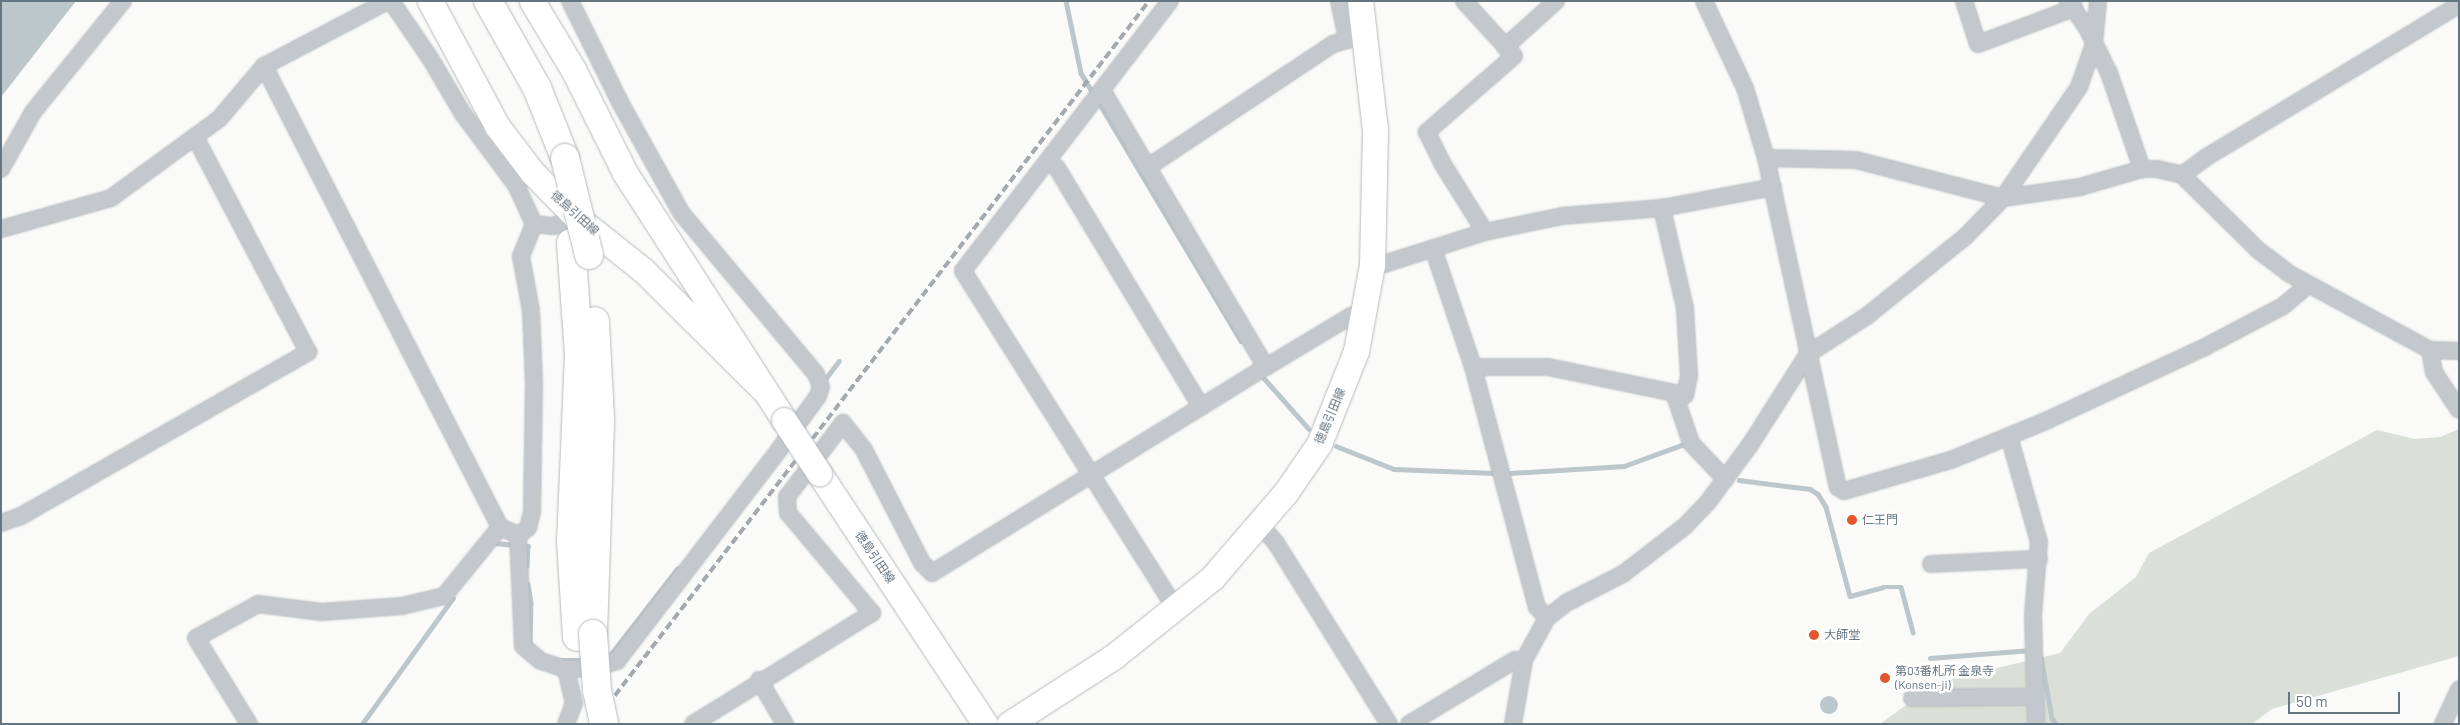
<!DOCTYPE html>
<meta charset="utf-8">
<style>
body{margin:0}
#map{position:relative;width:2460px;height:725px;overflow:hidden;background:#fafaf8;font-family:Barlow,"Noto Sans JP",sans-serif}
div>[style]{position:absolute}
.green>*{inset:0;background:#dadfd7}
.water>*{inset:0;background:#bbc7cb}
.round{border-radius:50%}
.stream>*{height:4.5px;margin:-2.25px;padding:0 2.25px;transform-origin:2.25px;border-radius:2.25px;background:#bbc7cb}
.roads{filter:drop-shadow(0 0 1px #b5babe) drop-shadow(0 0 1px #b5babe)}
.minor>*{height:16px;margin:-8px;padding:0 8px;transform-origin:8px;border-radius:8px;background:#c3c8cc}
.primary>*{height:25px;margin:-12.5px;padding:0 12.5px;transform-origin:12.5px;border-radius:12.5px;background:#fff}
.motorway>*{height:28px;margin:-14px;padding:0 14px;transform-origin:14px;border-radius:14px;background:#fff}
.rail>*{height:4px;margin-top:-2px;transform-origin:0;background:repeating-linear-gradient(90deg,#a2aab0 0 8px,transparent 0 12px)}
.bridges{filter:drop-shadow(0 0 1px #b5babe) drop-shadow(0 0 1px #b5babe)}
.primary-bridge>*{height:25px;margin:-12.5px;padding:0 12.5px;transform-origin:12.5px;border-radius:12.5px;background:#fff}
.motorway-bridge>*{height:28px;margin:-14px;padding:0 14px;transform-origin:14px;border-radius:14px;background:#fff}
.dots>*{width:14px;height:14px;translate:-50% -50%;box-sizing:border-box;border:2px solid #fff;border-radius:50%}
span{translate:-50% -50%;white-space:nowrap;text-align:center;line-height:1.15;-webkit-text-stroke:5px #fff;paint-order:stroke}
.street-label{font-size:12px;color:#657683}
.poi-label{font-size:12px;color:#657683}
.left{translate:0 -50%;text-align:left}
.frame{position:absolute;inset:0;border:2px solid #657683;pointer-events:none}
.scale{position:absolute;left:2288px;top:692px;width:112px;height:22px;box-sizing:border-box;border:2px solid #657683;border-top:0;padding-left:6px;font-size:15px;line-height:18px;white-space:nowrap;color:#657683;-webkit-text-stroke:4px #fff;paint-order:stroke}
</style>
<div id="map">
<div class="green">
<div style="clip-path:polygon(2459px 429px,2459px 656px,2272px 709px,2252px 724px,1880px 724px,1938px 682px,2060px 653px,2089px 614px,2136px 577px,2149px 553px,2377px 430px,2415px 439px,2440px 437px)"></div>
</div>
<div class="water">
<div style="clip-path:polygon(1px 1px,76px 1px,1px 97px)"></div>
<div class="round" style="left:1820px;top:696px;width:18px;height:18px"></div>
</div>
<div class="stream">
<div style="left:1066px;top:1px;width:74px;rotate:78.2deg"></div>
<div style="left:1081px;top:73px;width:26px;rotate:59deg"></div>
<div style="left:1098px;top:101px;width:279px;rotate:59.2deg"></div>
<div style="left:1263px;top:377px;width:69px;rotate:48.5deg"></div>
<div style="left:823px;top:382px;width:26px;rotate:-53deg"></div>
<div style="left:1336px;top:446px;width:62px;rotate:21.6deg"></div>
<div style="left:1394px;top:469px;width:100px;rotate:2.3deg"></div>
<div style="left:1510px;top:473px;width:114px;rotate:-3.5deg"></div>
<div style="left:1624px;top:466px;width:64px;rotate:-20.1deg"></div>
<div style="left:1739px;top:480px;width:72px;rotate:7.2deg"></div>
<div style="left:1810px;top:489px;width:9px;rotate:32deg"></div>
<div style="left:1818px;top:494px;width:15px;rotate:58deg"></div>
<div style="left:1826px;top:507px;width:92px;rotate:74.9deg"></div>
<div style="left:1850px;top:596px;width:34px;rotate:-15deg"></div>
<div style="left:1883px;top:587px;width:18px"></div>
<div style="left:1901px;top:587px;width:47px;rotate:75.1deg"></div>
<div style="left:494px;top:543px;width:34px;rotate:5deg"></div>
<div style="left:528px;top:546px;width:20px;rotate:93deg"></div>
<div style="left:528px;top:584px;width:19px;rotate:81deg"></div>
<div style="left:531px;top:603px;width:42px;rotate:91.4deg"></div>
<div style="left:604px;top:656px;width:7px;rotate:-16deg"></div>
<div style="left:611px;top:654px;width:108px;rotate:-52.2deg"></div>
<div style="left:2041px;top:657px;width:62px;rotate:79.8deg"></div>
<div style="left:2052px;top:718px;width:7px;rotate:56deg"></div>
<div style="left:1930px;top:658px;width:101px;rotate:-4.5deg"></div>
<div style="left:562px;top:660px;width:22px"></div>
<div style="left:362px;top:724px;width:155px;rotate:-54.2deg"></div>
</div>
<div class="roads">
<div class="minor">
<div style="left:391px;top:1px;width:69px;rotate:55.6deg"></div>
<div style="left:430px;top:58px;width:65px;rotate:59.5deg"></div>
<div style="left:463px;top:114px;width:89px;rotate:53.3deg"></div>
<div style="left:516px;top:185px;width:43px;rotate:65.2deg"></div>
<div style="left:534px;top:224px;width:35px;rotate:112deg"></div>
<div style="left:521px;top:256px;width:56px;rotate:79.7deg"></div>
<div style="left:531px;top:311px;width:73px;rotate:87.6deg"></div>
<div style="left:534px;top:384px;width:128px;rotate:90.9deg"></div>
<div style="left:532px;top:512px;width:16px;rotate:104deg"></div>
<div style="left:528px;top:528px;width:12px;rotate:145deg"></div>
<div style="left:518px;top:535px;width:111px;rotate:87.4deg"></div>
<div style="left:523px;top:646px;width:23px;rotate:40deg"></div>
<div style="left:541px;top:661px;width:26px;rotate:18deg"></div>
<div style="left:566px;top:669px;width:28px;rotate:-2deg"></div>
<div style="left:594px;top:668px;width:24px;rotate:-17deg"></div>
<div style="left:617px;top:661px;width:265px;rotate:-52.5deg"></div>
<div style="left:778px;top:451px;width:68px;rotate:-54deg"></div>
<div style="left:818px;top:396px;width:9px;rotate:-72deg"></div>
<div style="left:821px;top:387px;width:14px;rotate:-111deg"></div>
<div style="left:816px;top:374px;width:209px;rotate:-129.9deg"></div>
<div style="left:682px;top:214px;width:126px;rotate:-119deg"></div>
<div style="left:621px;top:104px;width:115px;rotate:-116.3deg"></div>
<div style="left:1170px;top:1px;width:340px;rotate:127.5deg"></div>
<div style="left:963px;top:271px;width:400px;rotate:57.8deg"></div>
<div style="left:1339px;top:1px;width:40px;rotate:78deg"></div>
<div style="left:1464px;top:1px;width:74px;rotate:47.7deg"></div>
<div style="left:1514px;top:56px;width:116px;rotate:138.9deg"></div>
<div style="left:1427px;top:132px;width:34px;rotate:64deg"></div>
<div style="left:1442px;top:163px;width:81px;rotate:58.1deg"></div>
<div style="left:1704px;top:1px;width:96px;rotate:64.8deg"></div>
<div style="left:1745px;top:88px;width:73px;rotate:73.3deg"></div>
<div style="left:1766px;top:158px;width:337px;rotate:77.7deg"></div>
<div style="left:1838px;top:487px;width:7px;rotate:34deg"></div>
<div style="left:1844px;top:491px;width:111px;rotate:-16.2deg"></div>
<div style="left:1951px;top:460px;width:105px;rotate:-22.4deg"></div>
<div style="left:2048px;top:420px;width:173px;rotate:-24.9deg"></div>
<div style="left:2205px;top:347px;width:88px;rotate:-27.7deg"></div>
<div style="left:2283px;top:306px;width:33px;rotate:-40deg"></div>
<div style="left:1964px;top:1px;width:45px;rotate:72deg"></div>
<div style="left:1978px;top:44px;width:103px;rotate:-20.6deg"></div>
<div style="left:2068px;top:1px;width:33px;rotate:55deg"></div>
<div style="left:2087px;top:28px;width:50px;rotate:63.9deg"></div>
<div style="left:2109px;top:73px;width:102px;rotate:71deg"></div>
<div style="left:1505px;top:47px;width:69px;rotate:-42deg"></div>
<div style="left:264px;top:66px;width:518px;rotate:62.89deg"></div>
<div style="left:500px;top:527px;width:20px;rotate:24deg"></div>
<div style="left:1102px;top:90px;width:322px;rotate:59.4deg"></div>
<div style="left:1766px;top:158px;width:90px;rotate:1.3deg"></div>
<div style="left:1856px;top:160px;width:152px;rotate:14.5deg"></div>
<div style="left:2003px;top:198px;width:78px;rotate:-8.1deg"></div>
<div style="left:2080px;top:187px;width:65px;rotate:-16.2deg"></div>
<div style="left:2142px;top:169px;width:15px"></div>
<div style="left:2157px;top:169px;width:26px;rotate:13deg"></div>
<div style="left:2182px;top:175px;width:107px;rotate:44.6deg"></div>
<div style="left:2258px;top:250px;width:38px;rotate:37deg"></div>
<div style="left:2288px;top:273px;width:162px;rotate:28.5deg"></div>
<div style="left:2430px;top:350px;width:22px;rotate:80deg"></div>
<div style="left:2434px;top:372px;width:45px;rotate:56.7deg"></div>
<div style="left:1148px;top:167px;width:222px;rotate:-33.6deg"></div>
<div style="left:1333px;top:44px;width:33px;rotate:-16deg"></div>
<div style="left:1057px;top:168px;width:279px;rotate:58.9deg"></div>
<div style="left:1px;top:169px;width:65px;rotate:-60.7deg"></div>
<div style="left:33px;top:112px;width:143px;rotate:-51deg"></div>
<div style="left:2182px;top:175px;width:29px;rotate:-36deg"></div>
<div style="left:2205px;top:158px;width:297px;rotate:-31.1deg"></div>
<div style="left:534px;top:224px;width:20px;rotate:6deg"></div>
<div style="left:554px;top:226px;width:23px;rotate:-25deg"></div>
<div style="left:1px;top:229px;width:114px;rotate:-15.7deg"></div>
<div style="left:111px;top:198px;width:134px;rotate:-36.2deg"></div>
<div style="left:219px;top:119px;width:70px;rotate:-49.7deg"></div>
<div style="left:264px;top:66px;width:140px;rotate:-27.7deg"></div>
<div style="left:1433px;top:248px;width:126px;rotate:71.4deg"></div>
<div style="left:1473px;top:367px;width:248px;rotate:75.1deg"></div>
<div style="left:1537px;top:607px;width:15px;rotate:48deg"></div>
<div style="left:1372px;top:265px;width:12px;rotate:-5deg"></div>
<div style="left:1384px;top:264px;width:106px;rotate:-17.6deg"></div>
<div style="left:1485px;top:232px;width:79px;rotate:-11.7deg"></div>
<div style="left:1562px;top:216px;width:100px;rotate:-4.6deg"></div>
<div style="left:1662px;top:208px;width:113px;rotate:-10.7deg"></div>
<div style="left:2430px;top:350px;width:29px;rotate:2deg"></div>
<div style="left:1473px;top:367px;width:75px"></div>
<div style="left:1548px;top:367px;width:140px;rotate:11.6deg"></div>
<div style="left:1685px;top:395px;width:19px;rotate:-78deg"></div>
<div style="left:1689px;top:376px;width:68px;rotate:-93.4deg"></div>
<div style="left:1685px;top:308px;width:103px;rotate:-103deg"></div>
<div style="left:1674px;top:393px;width:53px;rotate:71.2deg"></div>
<div style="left:1691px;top:443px;width:50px;rotate:46.6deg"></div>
<div style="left:2009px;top:436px;width:110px;rotate:74.2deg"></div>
<div style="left:2039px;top:542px;width:73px;rotate:94.7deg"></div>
<div style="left:2033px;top:615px;width:109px;rotate:88.4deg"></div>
<div style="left:1px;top:523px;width:21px;rotate:-19deg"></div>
<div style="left:21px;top:516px;width:331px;rotate:-29.7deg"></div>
<div style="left:308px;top:352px;width:243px;rotate:-117.7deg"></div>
<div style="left:1260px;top:525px;width:24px;rotate:48deg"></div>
<div style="left:1276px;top:543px;width:213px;rotate:58deg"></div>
<div style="left:1931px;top:564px;width:108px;rotate:-2.7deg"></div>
<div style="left:566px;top:669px;width:35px;rotate:77deg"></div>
<div style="left:574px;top:703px;width:22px;rotate:111deg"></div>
<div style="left:759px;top:680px;width:51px;rotate:59.4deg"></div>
<div style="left:1912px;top:698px;width:123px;rotate:-0.5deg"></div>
<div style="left:249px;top:724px;width:101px;rotate:-121.6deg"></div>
<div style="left:196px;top:638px;width:71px;rotate:-28.7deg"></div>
<div style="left:258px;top:604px;width:64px;rotate:7.2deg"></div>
<div style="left:321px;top:612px;width:81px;rotate:-4.2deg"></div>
<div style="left:402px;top:606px;width:43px;rotate:-13.4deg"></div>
<div style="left:444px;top:596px;width:89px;rotate:-50.9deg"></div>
<div style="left:693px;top:724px;width:211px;rotate:-31.8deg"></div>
<div style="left:872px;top:613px;width:131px;rotate:-130deg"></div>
<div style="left:788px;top:513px;width:16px;rotate:-94deg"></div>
<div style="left:787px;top:497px;width:93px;rotate:-52.9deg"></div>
<div style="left:843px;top:423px;width:34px;rotate:52deg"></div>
<div style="left:864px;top:450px;width:127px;rotate:62.8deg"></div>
<div style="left:922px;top:563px;width:14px;rotate:45deg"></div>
<div style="left:932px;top:573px;width:392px;rotate:-31.7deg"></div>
<div style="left:1266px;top:367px;width:99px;rotate:-31deg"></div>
<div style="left:1351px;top:316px;width:12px;rotate:-9deg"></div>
<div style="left:1409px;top:724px;width:124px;rotate:-31.1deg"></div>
<div style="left:1515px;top:660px;width:9px"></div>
<div style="left:1513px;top:724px;width:65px;rotate:-80.2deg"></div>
<div style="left:1524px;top:660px;width:48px;rotate:-61.3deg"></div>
<div style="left:1547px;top:618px;width:24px;rotate:-38deg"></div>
<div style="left:1566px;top:603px;width:64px;rotate:-27deg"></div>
<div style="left:1623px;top:574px;width:78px;rotate:-37.7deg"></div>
<div style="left:1685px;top:526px;width:33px;rotate:-46deg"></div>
<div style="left:1708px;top:502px;width:71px;rotate:-53.6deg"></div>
<div style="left:1750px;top:445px;width:108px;rotate:-57.5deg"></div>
<div style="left:1808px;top:354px;width:70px;rotate:-32.8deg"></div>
<div style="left:1867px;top:316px;width:126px;rotate:-38.9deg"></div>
<div style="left:1965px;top:237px;width:54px;rotate:-45.7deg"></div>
<div style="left:2003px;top:198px;width:135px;rotate:-55.6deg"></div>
<div style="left:2079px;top:87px;width:46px;rotate:-70.8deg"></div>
<div style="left:2094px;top:44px;width:43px;rotate:-84.7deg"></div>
<div style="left:2443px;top:724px;width:38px;rotate:-65deg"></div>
</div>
<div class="primary">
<div style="left:430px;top:1px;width:142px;rotate:61.8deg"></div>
<div style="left:497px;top:126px;width:58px;rotate:52.7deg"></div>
<div style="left:532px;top:172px;width:62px;rotate:45.7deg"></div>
<div style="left:575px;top:216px;width:87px;rotate:38.5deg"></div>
<div style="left:643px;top:270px;width:170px;rotate:44.8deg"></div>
<div style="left:532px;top:1px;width:82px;rotate:59deg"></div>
<div style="left:574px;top:71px;width:114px;rotate:63.4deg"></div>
<div style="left:625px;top:173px;width:294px;rotate:57.2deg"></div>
<div style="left:819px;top:473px;width:301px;rotate:56.5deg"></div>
<div style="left:1009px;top:724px;width:124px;rotate:-32.8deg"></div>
<div style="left:1113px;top:657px;width:127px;rotate:-38.6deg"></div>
<div style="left:1212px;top:578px;width:113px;rotate:-49.3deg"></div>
<div style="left:1286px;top:492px;width:58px;rotate:-55.5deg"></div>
<div style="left:1319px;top:444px;width:100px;rotate:-68.3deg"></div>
<div style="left:1356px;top:351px;width:87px;rotate:-79.5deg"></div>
<div style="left:1372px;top:265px;width:135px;rotate:-88.7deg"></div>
<div style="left:1375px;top:130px;width:130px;rotate:-96.6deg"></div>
</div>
<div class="motorway">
<div style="left:488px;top:1px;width:100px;rotate:60.6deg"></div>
<div style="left:537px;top:88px;width:75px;rotate:68.2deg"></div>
<div style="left:571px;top:243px;width:111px;rotate:85.9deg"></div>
<div style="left:579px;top:354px;width:187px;rotate:92.4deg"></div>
<div style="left:571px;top:541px;width:96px;rotate:86.4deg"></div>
<div style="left:593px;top:634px;width:216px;rotate:-88.1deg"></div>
<div style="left:600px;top:418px;width:97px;rotate:-93deg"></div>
</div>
</div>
<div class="rail">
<div style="left:593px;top:724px;width:912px;rotate:-52.44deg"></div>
</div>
<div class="bridges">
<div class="primary-bridge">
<div style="left:784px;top:420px;width:64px;rotate:56.6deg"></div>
</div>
<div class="motorway-bridge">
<div style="left:565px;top:158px;width:100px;rotate:76.1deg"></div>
<div style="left:593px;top:634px;width:56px;rotate:85.9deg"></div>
<div style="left:597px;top:690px;width:35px;rotate:78deg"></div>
</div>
</div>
<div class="dots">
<div style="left:1852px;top:520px;background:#e4572e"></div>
<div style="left:1814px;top:635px;background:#e4572e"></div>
<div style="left:1885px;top:678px;background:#e4572e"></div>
</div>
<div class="street-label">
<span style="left:575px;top:213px;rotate:42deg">徳島引田線</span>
<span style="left:1330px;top:416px;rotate:-67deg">徳島引田線</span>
<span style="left:875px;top:557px;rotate:56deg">徳島引田線</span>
</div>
<div class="poi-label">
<span class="left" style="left:1862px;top:520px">仁王門</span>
<span class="left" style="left:1824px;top:635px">大師堂</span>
<span class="left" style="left:1895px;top:678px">第03番札所 金泉寺<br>(Konsen-ji)</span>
</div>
<div class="frame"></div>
<div class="scale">50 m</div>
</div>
